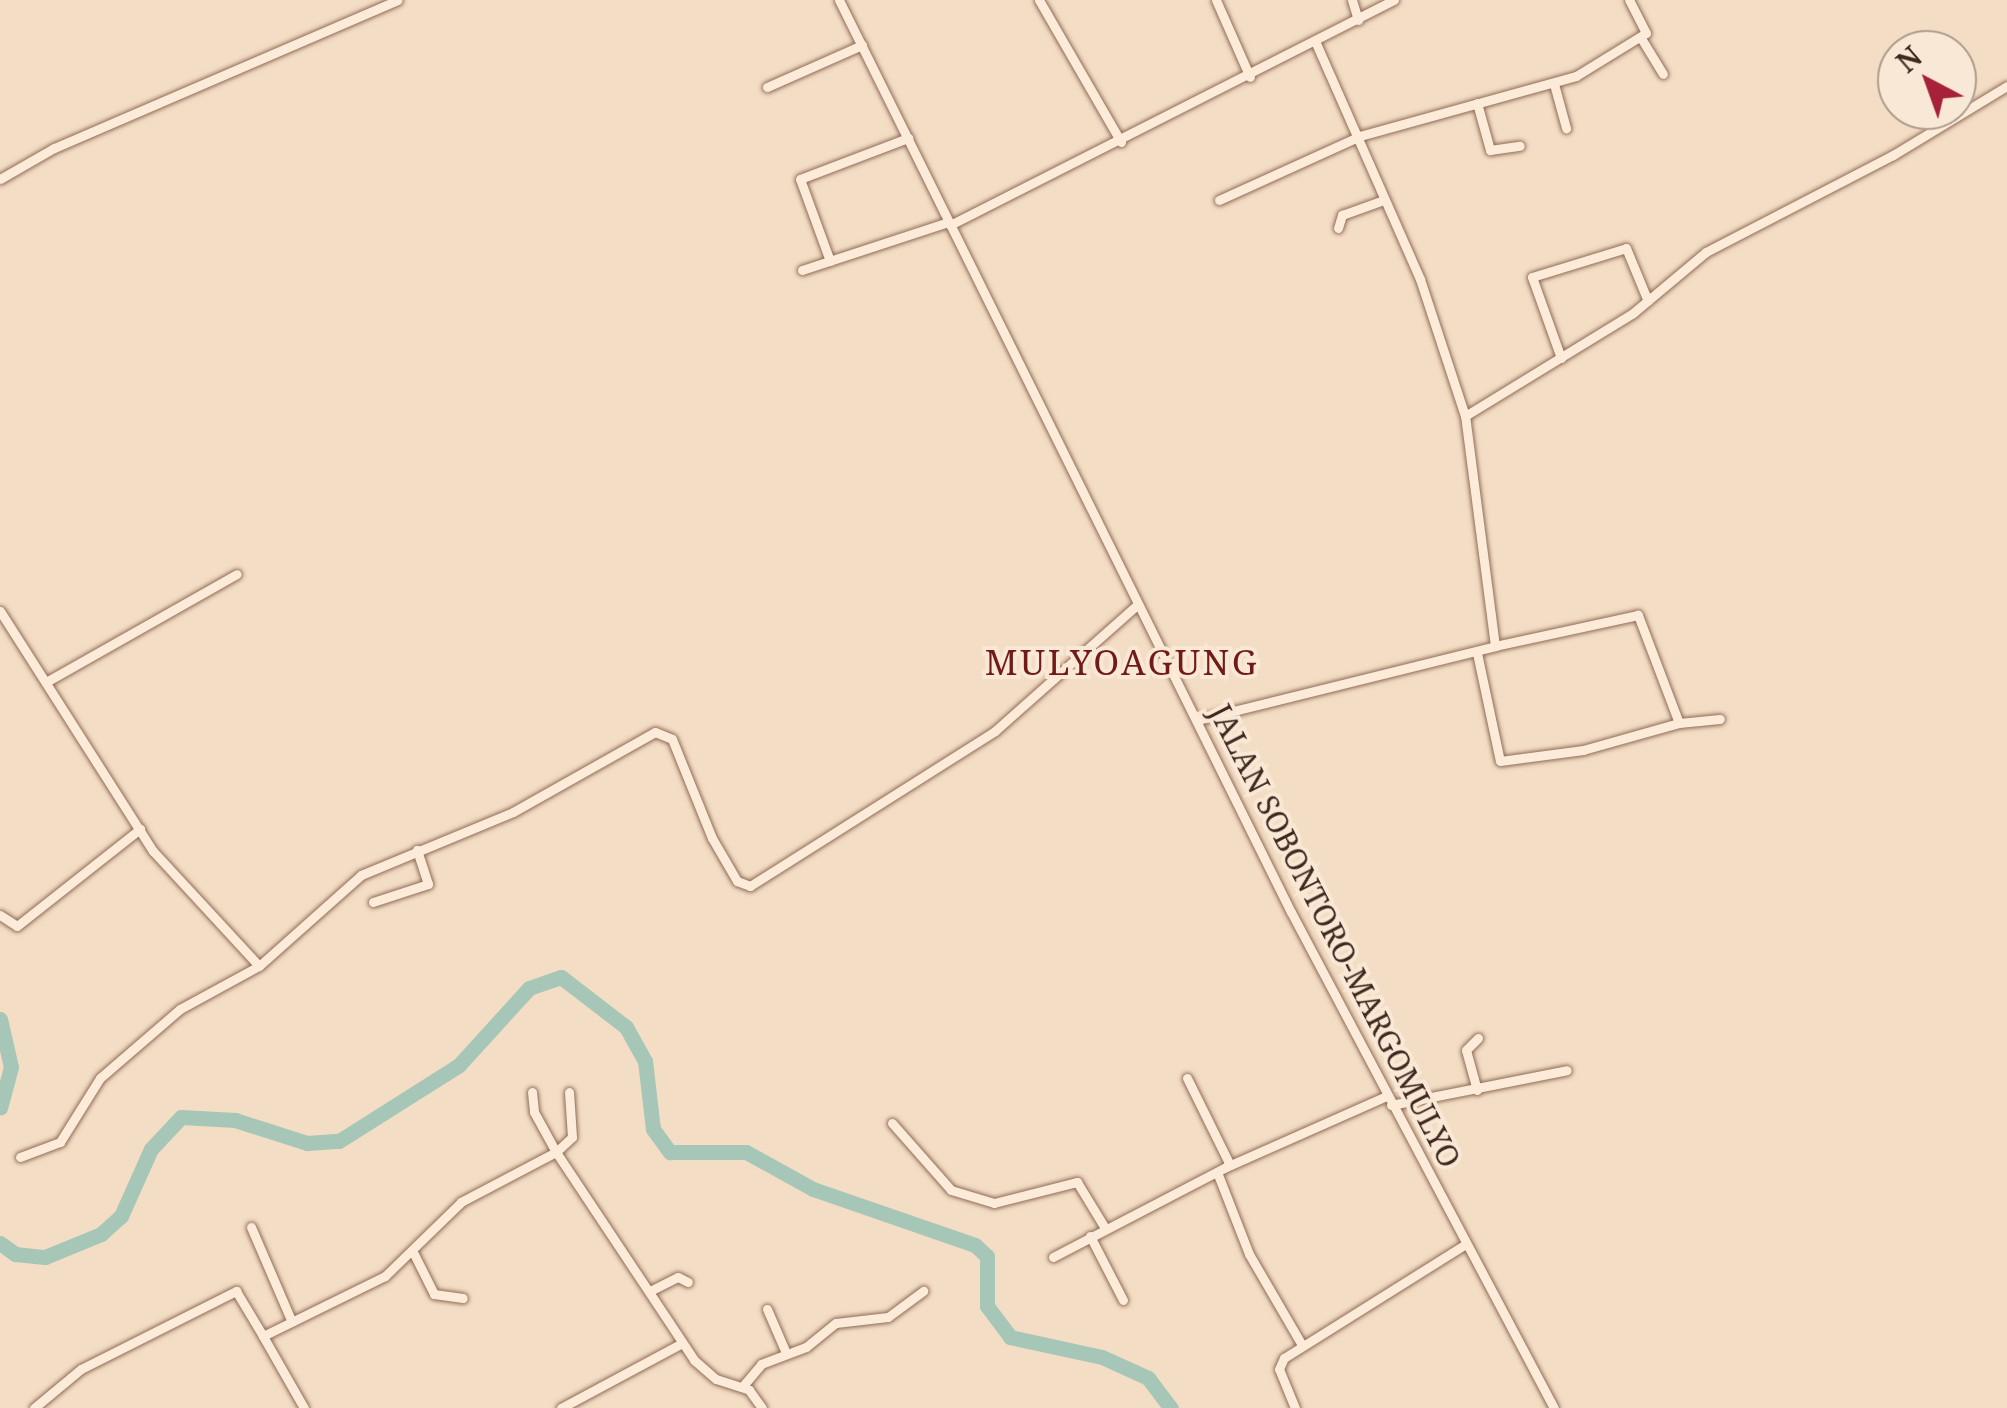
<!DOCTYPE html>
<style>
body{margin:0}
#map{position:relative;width:2007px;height:1408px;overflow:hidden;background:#f3ddc4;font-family:"Noto Serif",serif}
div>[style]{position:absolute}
.river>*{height:15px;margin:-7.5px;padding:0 7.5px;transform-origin:7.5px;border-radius:7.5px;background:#a6c6b7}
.roads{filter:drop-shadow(0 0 2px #906c58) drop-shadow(0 0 2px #906c58)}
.minor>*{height:9px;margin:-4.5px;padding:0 4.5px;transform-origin:4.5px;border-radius:4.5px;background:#fcebd9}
span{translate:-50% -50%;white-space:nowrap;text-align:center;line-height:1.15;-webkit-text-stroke:8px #f9e8d5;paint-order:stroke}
.street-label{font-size:30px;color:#3f281e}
.quarter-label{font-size:35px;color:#701b18;letter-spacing:2.5px}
.north{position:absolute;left:1877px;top:30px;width:100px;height:100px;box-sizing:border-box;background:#f9e8d5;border:2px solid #af9b8c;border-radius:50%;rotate:319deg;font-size:28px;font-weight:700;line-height:40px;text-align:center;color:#3f281e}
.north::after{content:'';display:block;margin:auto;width:35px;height:45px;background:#a62139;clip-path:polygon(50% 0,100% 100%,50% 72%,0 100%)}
</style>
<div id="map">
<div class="river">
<div style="left:0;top:1019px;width:49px;rotate:77.1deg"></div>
<div style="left:11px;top:1067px;width:42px;rotate:105deg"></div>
<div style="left:0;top:1243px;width:19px;rotate:36deg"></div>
<div style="left:15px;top:1254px;width:30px;rotate:6deg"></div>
<div style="left:45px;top:1257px;width:61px;rotate:-22.3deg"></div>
<div style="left:101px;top:1234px;width:27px;rotate:-42deg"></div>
<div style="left:121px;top:1216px;width:73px;rotate:-65.9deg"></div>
<div style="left:151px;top:1149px;width:44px;rotate:-46.8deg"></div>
<div style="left:181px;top:1117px;width:54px;rotate:3.2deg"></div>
<div style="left:235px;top:1120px;width:76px;rotate:17.7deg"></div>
<div style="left:307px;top:1143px;width:32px;rotate:-4deg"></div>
<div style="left:339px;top:1141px;width:142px;rotate:-32.3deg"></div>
<div style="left:459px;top:1065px;width:104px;rotate:-47.7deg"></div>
<div style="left:529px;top:988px;width:34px;rotate:-19deg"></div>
<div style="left:561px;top:977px;width:82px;rotate:37.6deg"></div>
<div style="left:626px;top:1027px;width:39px;rotate:61deg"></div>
<div style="left:645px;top:1061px;width:68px;rotate:83.3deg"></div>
<div style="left:653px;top:1129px;width:29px;rotate:54deg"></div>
<div style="left:670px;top:1152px;width:76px"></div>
<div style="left:746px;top:1152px;width:77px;rotate:28.9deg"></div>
<div style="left:813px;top:1189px;width:171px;rotate:19.1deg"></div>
<div style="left:975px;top:1245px;width:16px;rotate:43deg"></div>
<div style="left:987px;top:1256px;width:50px;rotate:90deg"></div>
<div style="left:987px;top:1306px;width:39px;rotate:53deg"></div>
<div style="left:1010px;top:1337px;width:94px;rotate:12.3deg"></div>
<div style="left:1102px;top:1357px;width:51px;rotate:24.5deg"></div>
<div style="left:1148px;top:1378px;width:38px;rotate:53deg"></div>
</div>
<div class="roads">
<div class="minor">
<div style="left:839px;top:0;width:1018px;rotate:63.64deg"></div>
<div style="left:1291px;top:912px;width:561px;rotate:62.07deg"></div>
<div style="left:1039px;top:0;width:164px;rotate:60deg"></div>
<div style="left:1216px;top:0;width:84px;rotate:66.2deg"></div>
<div style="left:1352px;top:0;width:21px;rotate:73deg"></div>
<div style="left:1641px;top:38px;width:42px;rotate:58.6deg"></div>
<div style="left:1554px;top:84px;width:46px;rotate:74.7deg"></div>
<div style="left:767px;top:87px;width:104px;rotate:-23.9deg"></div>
<div style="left:1477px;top:103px;width:49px;rotate:74.5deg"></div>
<div style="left:1490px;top:150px;width:30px;rotate:-8deg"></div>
<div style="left:0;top:179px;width:62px;rotate:-29.9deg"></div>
<div style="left:54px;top:148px;width:374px;rotate:-23.3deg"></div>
<div style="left:1219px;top:200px;width:155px;rotate:-24.4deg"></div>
<div style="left:1360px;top:136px;width:224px;rotate:-15.5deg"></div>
<div style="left:1576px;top:76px;width:82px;rotate:-31.6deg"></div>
<div style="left:1646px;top:33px;width:37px;rotate:-117deg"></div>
<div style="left:950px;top:225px;width:498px;rotate:-26.9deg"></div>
<div style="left:1338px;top:228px;width:14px;rotate:-73deg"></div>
<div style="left:1342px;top:215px;width:45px;rotate:-19.7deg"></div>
<div style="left:830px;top:261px;width:87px;rotate:-110.1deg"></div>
<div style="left:800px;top:179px;width:116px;rotate:-20.8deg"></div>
<div style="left:802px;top:270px;width:154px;rotate:-18.2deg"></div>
<div style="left:1561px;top:358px;width:86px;rotate:-109.7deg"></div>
<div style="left:1532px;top:277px;width:98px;rotate:-17.1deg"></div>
<div style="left:1626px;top:248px;width:57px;rotate:67.5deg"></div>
<div style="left:1465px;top:416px;width:197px;rotate:-31.5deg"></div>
<div style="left:1633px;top:313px;width:95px;rotate:-39.9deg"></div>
<div style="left:1706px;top:252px;width:211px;rotate:-27.4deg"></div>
<div style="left:1893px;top:155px;width:133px;rotate:-31.2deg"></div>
<div style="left:0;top:611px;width:285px;rotate:57.5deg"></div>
<div style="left:153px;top:851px;width:156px;rotate:47.3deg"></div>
<div style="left:259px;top:966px;width:137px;rotate:-41.7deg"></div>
<div style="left:361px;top:875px;width:165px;rotate:-22.5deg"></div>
<div style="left:513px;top:812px;width:163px;rotate:-29.4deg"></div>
<div style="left:655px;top:732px;width:18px;rotate:22deg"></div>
<div style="left:672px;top:739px;width:107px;rotate:68deg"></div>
<div style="left:712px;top:838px;width:50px;rotate:59.8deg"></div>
<div style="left:737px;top:881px;width:14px;rotate:21deg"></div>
<div style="left:750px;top:886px;width:290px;rotate:-32.3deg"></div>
<div style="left:995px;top:731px;width:190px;rotate:-41.6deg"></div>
<div style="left:1477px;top:653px;width:110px;rotate:78deg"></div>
<div style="left:1500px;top:761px;width:84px;rotate:-7.5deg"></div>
<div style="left:1583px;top:750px;width:100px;rotate:-15.7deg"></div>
<div style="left:1679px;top:723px;width:116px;rotate:-110.8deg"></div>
<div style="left:1638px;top:615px;width:146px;rotate:167.8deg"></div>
<div style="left:46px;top:682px;width:219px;rotate:-29.5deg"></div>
<div style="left:1197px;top:720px;width:307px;rotate:-13.9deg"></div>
<div style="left:1495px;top:646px;width:232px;rotate:-97.4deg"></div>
<div style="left:1465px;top:416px;width:144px;rotate:-108.2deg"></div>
<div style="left:1420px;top:279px;width:258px;rotate:-113.8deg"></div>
<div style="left:1679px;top:723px;width:41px;rotate:-5.6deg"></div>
<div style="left:373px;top:902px;width:58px;rotate:-18.1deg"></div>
<div style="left:428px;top:884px;width:36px;rotate:-108deg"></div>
<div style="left:0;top:915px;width:20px;rotate:33deg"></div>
<div style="left:17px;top:926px;width:157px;rotate:-38.3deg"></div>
<div style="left:1187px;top:1078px;width:97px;rotate:63.7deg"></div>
<div style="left:1477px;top:1090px;width:41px;rotate:-105.4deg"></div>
<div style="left:1466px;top:1050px;width:17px;rotate:-45deg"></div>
<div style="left:532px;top:1092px;width:20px;rotate:84deg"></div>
<div style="left:534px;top:1112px;width:46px;rotate:61.2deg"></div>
<div style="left:556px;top:1152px;width:22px;rotate:-43deg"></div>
<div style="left:572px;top:1137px;width:45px;rotate:-93.8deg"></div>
<div style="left:1391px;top:1105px;width:179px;rotate:-11.2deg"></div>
<div style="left:892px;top:1123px;width:89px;rotate:48.6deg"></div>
<div style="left:951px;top:1190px;width:45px;rotate:16.8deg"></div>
<div style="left:994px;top:1203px;width:86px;rotate:-14.2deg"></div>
<div style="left:1077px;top:1182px;width:54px;rotate:58.7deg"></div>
<div style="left:20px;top:1157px;width:43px;rotate:-20.6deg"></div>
<div style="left:60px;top:1142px;width:75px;rotate:-58deg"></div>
<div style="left:100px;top:1078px;width:106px;rotate:-40.8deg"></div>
<div style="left:180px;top:1009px;width:90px;rotate:-28.6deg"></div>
<div style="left:1217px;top:1172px;width:88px;rotate:68.7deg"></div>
<div style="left:1249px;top:1254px;width:105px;rotate:59.8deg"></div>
<div style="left:251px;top:1227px;width:103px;rotate:66.7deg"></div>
<div style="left:1090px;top:1236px;width:72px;rotate:62.7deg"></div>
<div style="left:414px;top:1254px;width:45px;rotate:63.4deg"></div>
<div style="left:434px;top:1294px;width:29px;rotate:8deg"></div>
<div style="left:1053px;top:1257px;width:195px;rotate:-27.5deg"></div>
<div style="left:1226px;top:1167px;width:175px;rotate:-23.9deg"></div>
<div style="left:650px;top:1291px;width:31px;rotate:-27deg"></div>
<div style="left:678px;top:1277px;width:11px;rotate:27deg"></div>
<div style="left:767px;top:1309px;width:48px;rotate:66.6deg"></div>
<div style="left:742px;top:1387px;width:30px;rotate:-50deg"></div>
<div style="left:761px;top:1364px;width:48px;rotate:-20.7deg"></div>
<div style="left:806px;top:1347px;width:38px;rotate:-39deg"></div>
<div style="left:836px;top:1323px;width:52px;rotate:-6.6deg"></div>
<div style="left:888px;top:1317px;width:44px;rotate:-36.6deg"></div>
<div style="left:34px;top:1408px;width:61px;rotate:-39.7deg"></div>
<div style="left:81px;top:1369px;width:174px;rotate:-26.7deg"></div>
<div style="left:236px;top:1291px;width:52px;rotate:59deg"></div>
<div style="left:304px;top:1408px;width:83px;rotate:-119.7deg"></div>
<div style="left:263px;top:1336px;width:136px;rotate:-26.2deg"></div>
<div style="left:385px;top:1276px;width:106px;rotate:-44.2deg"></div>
<div style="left:461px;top:1202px;width:107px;rotate:-27.8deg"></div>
<div style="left:556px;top:1152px;width:250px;rotate:56.4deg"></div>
<div style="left:694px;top:1360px;width:29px;rotate:41deg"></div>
<div style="left:716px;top:1379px;width:35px;rotate:18deg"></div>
<div style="left:749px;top:1390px;width:22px;rotate:54deg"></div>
<div style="left:561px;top:1408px;width:137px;rotate:-28.2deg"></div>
<div style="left:1295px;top:1408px;width:42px;rotate:-112.3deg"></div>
<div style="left:1279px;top:1369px;width:12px;rotate:-66deg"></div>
<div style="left:1284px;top:1358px;width:215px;rotate:-32.1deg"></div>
</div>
</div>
<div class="street-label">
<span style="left:1335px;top:936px;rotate:63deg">JALAN SOBONTORO-MARGOMULYO</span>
</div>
<div class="quarter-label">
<span style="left:1122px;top:662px">MULYOAGUNG</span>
</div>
<div class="north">N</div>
</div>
